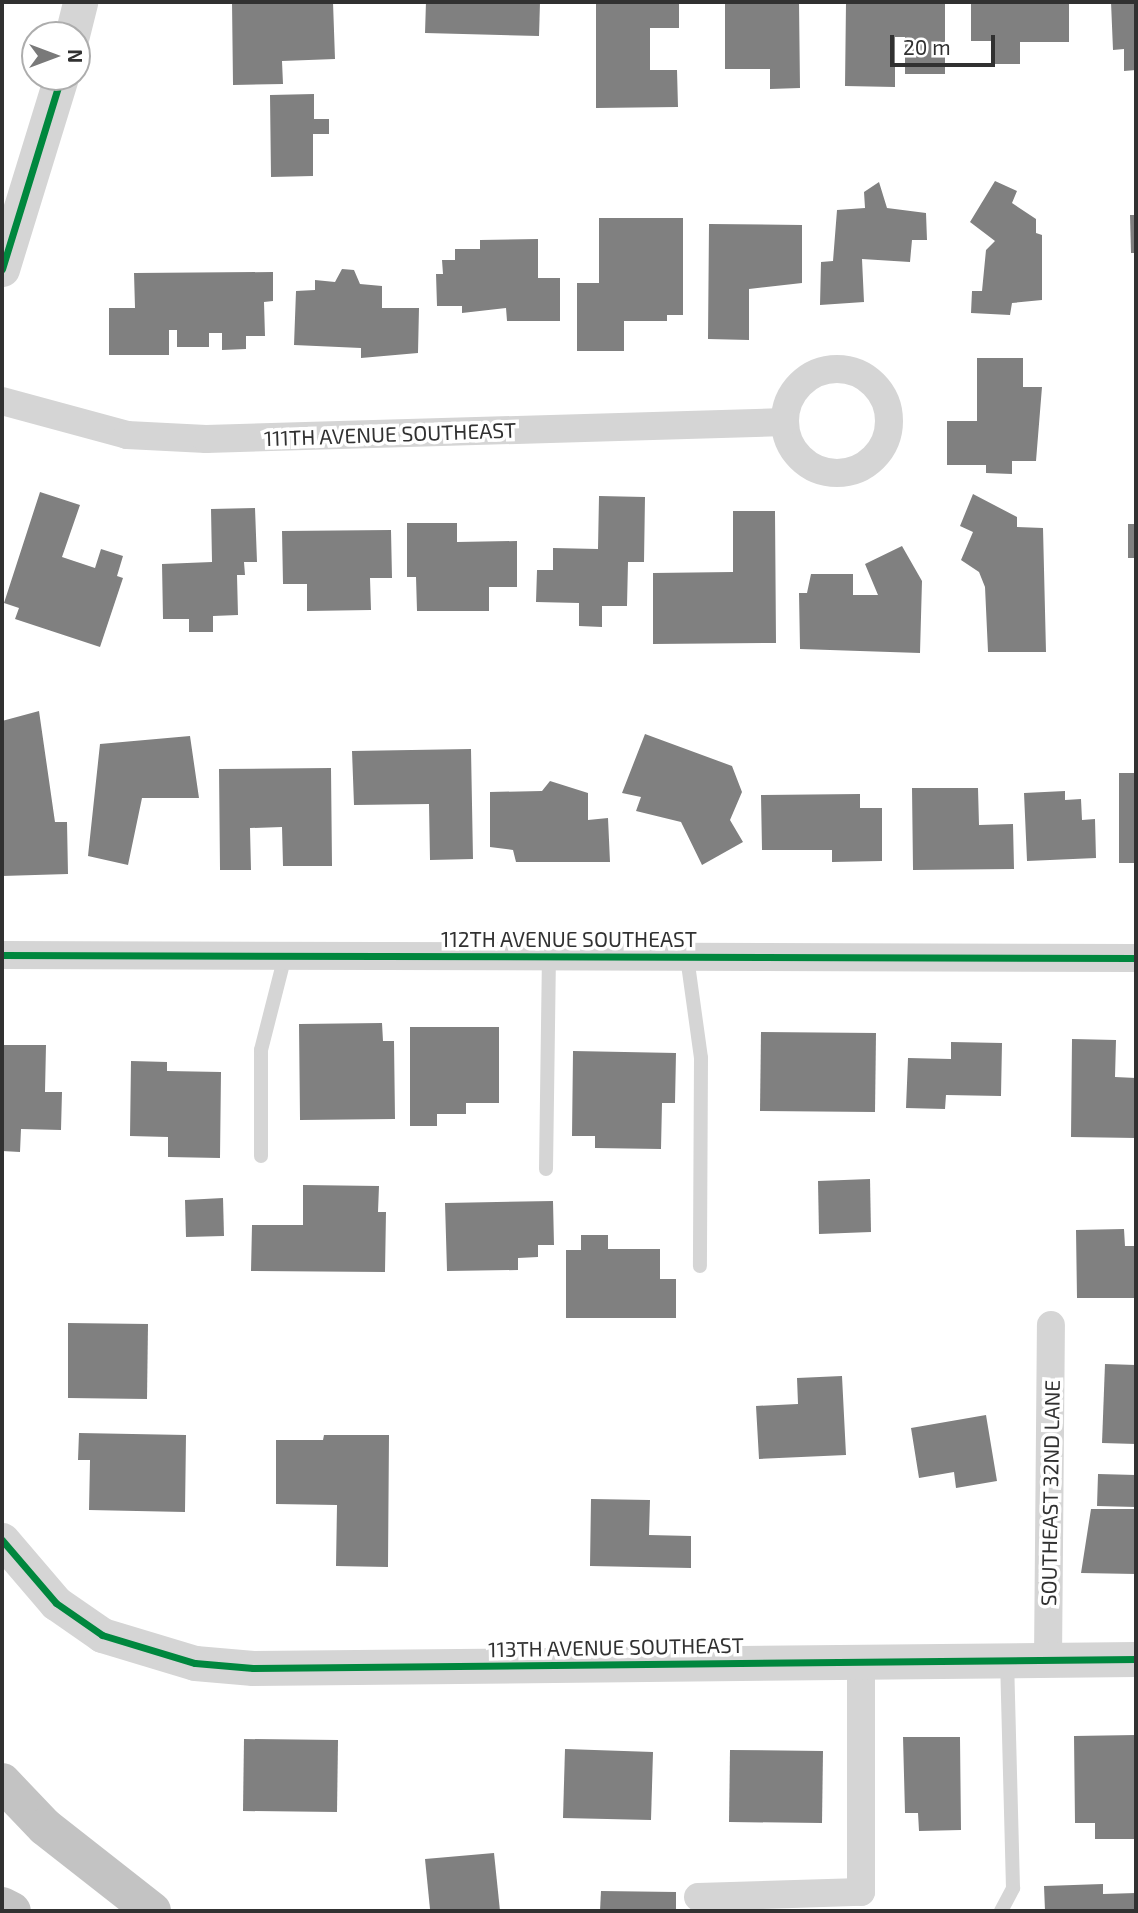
<!DOCTYPE html>
<style>
body{margin:0}
#map{position:relative;width:1138px;height:1913px;overflow:hidden;background:#fff;font-family:"Exo 2",sans-serif}
div>[style]{position:absolute}
.building>*{inset:0;background:#808080}
.service>*{height:14px;margin:-7px;padding:0 7px;transform-origin:7px;border-radius:7px;background:#d5d5d5}
.minor>*{height:28px;margin:-14px;padding:0 14px;transform-origin:14px;border-radius:14px;background:#d5d5d5}
.minor>.ring{margin:-14px;padding:0;box-sizing:content-box;background:none;border:28px solid #d5d5d5;border-radius:50%}
.tertiary>*{height:35px;margin:-17.5px;padding:0 17.5px;transform-origin:17.5px;border-radius:17.5px;background:#d5d5d5}
.motorway>*{height:38px;margin:-19px;padding:0 19px;transform-origin:19px;border-radius:19px;background:#c3c3c3}
.cycleway>*{height:7px;margin:-3.5px;padding:0 3.5px;transform-origin:3.5px;border-radius:3.5px;background:#00873e}
span{translate:-50% -50%;white-space:nowrap;text-align:center;line-height:1.15;-webkit-text-stroke:7px #fff;paint-order:stroke}
.street-label{font-size:21px;color:#313131}
.frame{position:absolute;inset:0;border:4px solid #313131;pointer-events:none}
.north{position:absolute;left:21px;top:21px;width:70px;height:70px;box-sizing:border-box;background:#fff;border:2px solid #adadad;border-radius:50%;rotate:90deg;font-size:19px;font-weight:700;line-height:28px;text-align:center;color:#313131}
.north::after{content:'';display:block;margin:auto;width:24px;height:32px;background:#797979;clip-path:polygon(50% 0,100% 100%,50% 72%,0 100%)}
.scale{position:absolute;left:890px;top:35px;width:105px;height:32px;box-sizing:border-box;border:4px solid #313131;border-top:0;padding-left:9px;font-size:21px;line-height:24px;white-space:nowrap;color:#313131;-webkit-text-stroke:5px #fff;paint-order:stroke}
</style>
<div id="map">
<div class="building">
<div style="clip-path:polygon(232px 2px,333px 2px,335px 59px,282px 61px,283px 84px,233px 85px)"></div>
<div style="clip-path:polygon(426px 2px,540px 2px,539px 36px,425px 33px)"></div>
<div style="clip-path:polygon(596px 2px,679px 2px,679px 28px,650px 28px,650px 70px,677px 70px,678px 107px,596px 108px)"></div>
<div style="clip-path:polygon(725px 2px,799px 2px,800px 88px,770px 89px,770px 69px,725px 69px)"></div>
<div style="clip-path:polygon(846px 2px,945px 2px,945px 74px,905px 74px,905px 37px,895px 37px,895px 87px,845px 86px)"></div>
<div style="clip-path:polygon(971px 2px,1069px 2px,1069px 42px,1020px 42px,1020px 64px,994px 64px,994px 41px,971px 41px)"></div>
<div style="clip-path:polygon(1111px 2px,1136px 2px,1136px 70px,1124px 71px,1124px 49px,1113px 50px)"></div>
<div style="clip-path:polygon(314px 94px,314px 119px,329px 119px,329px 134px,313px 134px,313px 176px,271px 177px,270px 95px)"></div>
<div style="clip-path:polygon(995px 181px,1017px 191px,1012px 203px,1036px 219px,1036px 233px,1042px 235px,1042px 300px,1012px 303px,1010px 315px,971px 313px,972px 291px,982px 291px,986px 250px,995px 241px,970px 222px)"></div>
<div style="clip-path:polygon(879px 182px,887px 208px,926px 213px,927px 240px,912px 240px,910px 262px,862px 259px,864px 302px,820px 305px,821px 262px,833px 261px,837px 210px,865px 208px,864px 192px)"></div>
<div style="clip-path:polygon(1130px 215px,1136px 215px,1136px 253px,1131px 253px)"></div>
<div style="clip-path:polygon(599px 218px,683px 218px,683px 315px,667px 315px,667px 321px,624px 321px,624px 351px,577px 351px,577px 283px,599px 283px)"></div>
<div style="clip-path:polygon(709px 224px,802px 225px,802px 283px,749px 289px,749px 340px,708px 339px)"></div>
<div style="clip-path:polygon(538px 239px,538px 278px,560px 278px,560px 321px,507px 321px,506px 308px,462px 313px,462px 306px,437px 306px,436px 274px,443px 274px,442px 260px,455px 260px,455px 249px,480px 249px,480px 240px)"></div>
<div style="clip-path:polygon(342px 269px,354px 270px,360px 284px,382px 286px,382px 308px,419px 308px,418px 353px,361px 358px,361px 348px,294px 345px,296px 291px,315px 290px,315px 280px,335px 282px)"></div>
<div style="clip-path:polygon(273px 272px,273px 301px,264px 302px,265px 336px,246px 336px,246px 349px,222px 350px,222px 333px,209px 333px,209px 347px,177px 347px,177px 330px,169px 330px,169px 355px,109px 355px,109px 308px,135px 308px,134px 273px)"></div>
<div style="clip-path:polygon(977px 358px,1023px 358px,1023px 387px,1042px 387px,1036px 461px,1012px 461px,1012px 474px,986px 473px,986px 465px,947px 465px,947px 421px,977px 421px)"></div>
<div style="clip-path:polygon(40px 492px,80px 505px,62px 557px,95px 568px,101px 549px,123px 556px,117px 576px,123px 578px,100px 647px,15px 619px,19px 608px,4px 603px)"></div>
<div style="clip-path:polygon(973px 494px,1017px 517px,1017px 527px,1043px 528px,1046px 652px,988px 652px,985px 587px,979px 572px,961px 560px,973px 532px,960px 526px)"></div>
<div style="clip-path:polygon(599px 496px,645px 497px,644px 562px,628px 562px,627px 606px,602px 606px,602px 627px,579px 626px,579px 603px,536px 602px,537px 570px,553px 570px,553px 548px,598px 549px)"></div>
<div style="clip-path:polygon(255px 508px,257px 562px,244px 562px,245px 575px,237px 575px,238px 615px,213px 616px,213px 632px,189px 632px,189px 619px,163px 619px,162px 564px,212px 562px,211px 509px)"></div>
<div style="clip-path:polygon(733px 511px,775px 511px,776px 643px,653px 644px,653px 573px,733px 572px)"></div>
<div style="clip-path:polygon(407px 523px,457px 523px,457px 542px,517px 541px,517px 587px,489px 587px,489px 611px,417px 611px,416px 577px,407px 577px)"></div>
<div style="clip-path:polygon(1128px 524px,1136px 524px,1136px 558px,1128px 558px)"></div>
<div style="clip-path:polygon(391px 530px,392px 578px,370px 578px,371px 610px,307px 611px,307px 584px,283px 584px,282px 531px)"></div>
<div style="clip-path:polygon(902px 546px,922px 581px,920px 653px,800px 649px,799px 593px,807px 593px,811px 574px,853px 574px,853px 595px,878px 595px,865px 564px)"></div>
<div style="clip-path:polygon(39px 711px,55px 822px,67px 822px,68px 874px,2px 876px,2px 721px)"></div>
<div style="clip-path:polygon(645px 734px,732px 766px,742px 792px,730px 820px,743px 842px,702px 865px,681px 822px,636px 811px,641px 797px,622px 793px)"></div>
<div style="clip-path:polygon(190px 736px,199px 798px,142px 798px,128px 865px,88px 856px,100px 744px)"></div>
<div style="clip-path:polygon(471px 749px,473px 859px,430px 860px,429px 804px,354px 805px,352px 751px)"></div>
<div style="clip-path:polygon(331px 768px,332px 866px,283px 866px,282px 827px,250px 828px,251px 870px,220px 870px,219px 769px)"></div>
<div style="clip-path:polygon(1119px 773px,1136px 773px,1136px 863px,1119px 863px)"></div>
<div style="clip-path:polygon(550px 781px,588px 793px,588px 820px,608px 818px,610px 862px,516px 862px,513px 850px,490px 847px,490px 792px,542px 791px)"></div>
<div style="clip-path:polygon(912px 788px,978px 788px,979px 825px,1013px 824px,1014px 869px,913px 870px)"></div>
<div style="clip-path:polygon(1065px 791px,1065px 800px,1081px 799px,1082px 820px,1095px 819px,1096px 858px,1027px 861px,1024px 793px)"></div>
<div style="clip-path:polygon(860px 794px,860px 808px,882px 808px,882px 861px,832px 862px,832px 850px,762px 850px,761px 795px)"></div>
<div style="clip-path:polygon(382px 1023px,383px 1041px,394px 1041px,395px 1119px,300px 1120px,299px 1024px)"></div>
<div style="clip-path:polygon(410px 1027px,499px 1027px,499px 1103px,466px 1103px,466px 1114px,437px 1114px,437px 1126px,410px 1126px)"></div>
<div style="clip-path:polygon(761px 1032px,876px 1033px,875px 1112px,760px 1111px)"></div>
<div style="clip-path:polygon(1072px 1039px,1116px 1040px,1115px 1077px,1136px 1078px,1136px 1138px,1071px 1137px)"></div>
<div style="clip-path:polygon(951px 1042px,1002px 1043px,1001px 1096px,946px 1095px,945px 1109px,906px 1108px,908px 1058px,951px 1059px)"></div>
<div style="clip-path:polygon(2px 1045px,46px 1045px,45px 1092px,62px 1092px,61px 1130px,21px 1129px,20px 1152px,2px 1151px)"></div>
<div style="clip-path:polygon(573px 1051px,676px 1053px,675px 1103px,662px 1103px,661px 1149px,595px 1148px,595px 1136px,572px 1136px)"></div>
<div style="clip-path:polygon(131px 1061px,167px 1062px,167px 1071px,221px 1072px,220px 1158px,168px 1157px,168px 1137px,130px 1136px)"></div>
<div style="clip-path:polygon(870px 1179px,871px 1232px,819px 1234px,818px 1181px)"></div>
<div style="clip-path:polygon(303px 1185px,379px 1186px,378px 1212px,386px 1212px,385px 1272px,251px 1271px,252px 1225px,303px 1225px)"></div>
<div style="clip-path:polygon(223px 1198px,224px 1236px,186px 1237px,185px 1200px)"></div>
<div style="clip-path:polygon(553px 1201px,554px 1245px,538px 1245px,538px 1257px,518px 1258px,518px 1270px,447px 1271px,445px 1203px)"></div>
<div style="clip-path:polygon(1124px 1229px,1125px 1246px,1136px 1246px,1136px 1298px,1077px 1298px,1076px 1230px)"></div>
<div style="clip-path:polygon(581px 1235px,608px 1235px,608px 1249px,660px 1249px,660px 1279px,676px 1279px,676px 1318px,566px 1318px,566px 1250px,581px 1250px)"></div>
<div style="clip-path:polygon(68px 1323px,148px 1324px,147px 1399px,68px 1398px)"></div>
<div style="clip-path:polygon(1105px 1364px,1136px 1365px,1136px 1444px,1102px 1443px)"></div>
<div style="clip-path:polygon(842px 1376px,846px 1455px,759px 1459px,756px 1406px,798px 1404px,797px 1378px)"></div>
<div style="clip-path:polygon(986px 1415px,997px 1481px,956px 1488px,954px 1472px,919px 1478px,911px 1428px)"></div>
<div style="clip-path:polygon(79px 1433px,186px 1435px,185px 1512px,89px 1510px,90px 1460px,78px 1460px)"></div>
<div style="clip-path:polygon(324px 1435px,389px 1435px,388px 1567px,336px 1566px,337px 1505px,276px 1504px,276px 1440px,323px 1440px)"></div>
<div style="clip-path:polygon(1098px 1474px,1136px 1475px,1136px 1507px,1097px 1506px)"></div>
<div style="clip-path:polygon(591px 1499px,650px 1500px,649px 1535px,691px 1536px,691px 1568px,590px 1566px)"></div>
<div style="clip-path:polygon(1091px 1509px,1136px 1509px,1136px 1574px,1081px 1573px)"></div>
<div style="clip-path:polygon(1136px 1735px,1136px 1839px,1095px 1839px,1095px 1823px,1075px 1823px,1074px 1736px)"></div>
<div style="clip-path:polygon(903px 1737px,960px 1737px,961px 1830px,919px 1831px,918px 1813px,905px 1813px)"></div>
<div style="clip-path:polygon(244px 1739px,338px 1740px,337px 1812px,243px 1811px)"></div>
<div style="clip-path:polygon(565px 1749px,653px 1752px,651px 1820px,563px 1818px)"></div>
<div style="clip-path:polygon(730px 1750px,823px 1751px,822px 1823px,729px 1822px)"></div>
<div style="clip-path:polygon(494px 1853px,500px 1911px,430px 1909px,425px 1859px)"></div>
<div style="clip-path:polygon(1103px 1884px,1103px 1894px,1136px 1893px,1136px 1911px,1045px 1911px,1044px 1886px)"></div>
<div style="clip-path:polygon(601px 1891px,676px 1892px,676px 1911px,600px 1911px)"></div>
</div>
<div class="service">
<div style="left:687px;top:957px;width:102px;rotate:82.1deg"></div>
<div style="left:701px;top:1058px;width:208px;rotate:90.3deg"></div>
<div style="left:261px;top:1156px;width:106px;rotate:-90deg"></div>
<div style="left:261px;top:1050px;width:97px;rotate:-75.7deg"></div>
<div style="left:546px;top:1169px;width:213px;rotate:-89.2deg"></div>
<div style="left:1001px;top:1911px;width:26px;rotate:-62deg"></div>
<div style="left:1013px;top:1888px;width:226px;rotate:-91.5deg"></div>
</div>
<div class="minor">
<div class="ring" style="left:785px;top:369px;width:76px;height:76px"></div>
<div style="left:2px;top:401px;width:130px;rotate:15.2deg"></div>
<div style="left:127px;top:435px;width:79px;rotate:2.9deg"></div>
<div style="left:206px;top:439px;width:578px;rotate:-1.68deg"></div>
<div style="left:2px;top:955px;width:1134px;rotate:0.15deg"></div>
<div style="left:1048px;top:1660px;width:335px;rotate:-89.5deg"></div>
<div style="left:698px;top:1897px;width:163px;rotate:-1.8deg"></div>
<div style="left:861px;top:1892px;width:230px;rotate:-90deg"></div>
</div>
<div class="tertiary">
<div style="left:72px;top:35px;width:34px;rotate:-76deg"></div>
<div style="left:2px;top:269px;width:201px;rotate:-72.9deg"></div>
<div style="left:2px;top:1540px;width:83px;rotate:49.4deg"></div>
<div style="left:56px;top:1603px;width:56px;rotate:34.8deg"></div>
<div style="left:102px;top:1635px;width:97px;rotate:16.8deg"></div>
<div style="left:195px;top:1663px;width:58px;rotate:4.9deg"></div>
<div style="left:253px;top:1668px;width:883px;rotate:-0.58deg"></div>
</div>
<div class="motorway">
<div style="left:2px;top:1782px;width:62px;rotate:46.3deg"></div>
<div style="left:45px;top:1827px;width:136px;rotate:38.1deg"></div>
<div style="left:2px;top:1906px;width:11px;rotate:27deg"></div>
</div>
<div class="cycleway">
<div style="left:2px;top:269px;width:201px;rotate:-72.9deg"></div>
<div style="left:2px;top:955px;width:1134px;rotate:0.15deg"></div>
<div style="left:2px;top:1540px;width:83px;rotate:49.4deg"></div>
<div style="left:56px;top:1603px;width:56px;rotate:34.8deg"></div>
<div style="left:102px;top:1635px;width:97px;rotate:16.8deg"></div>
<div style="left:195px;top:1663px;width:58px;rotate:4.9deg"></div>
<div style="left:253px;top:1668px;width:883px;rotate:-0.58deg"></div>
</div>
<div class="street-label">
<span style="left:390px;top:434px;rotate:-2deg">111TH AVENUE SOUTHEAST</span>
<span style="left:569px;top:939px">112TH AVENUE SOUTHEAST</span>
<span style="left:1050px;top:1493px;rotate:-89deg">SOUTHEAST 32ND LANE</span>
<span style="left:616px;top:1647px;rotate:-1deg">113TH AVENUE SOUTHEAST</span>
</div>
<div class="frame"></div>
<div class="north">N</div>
<div class="scale">20 m</div>
</div>
